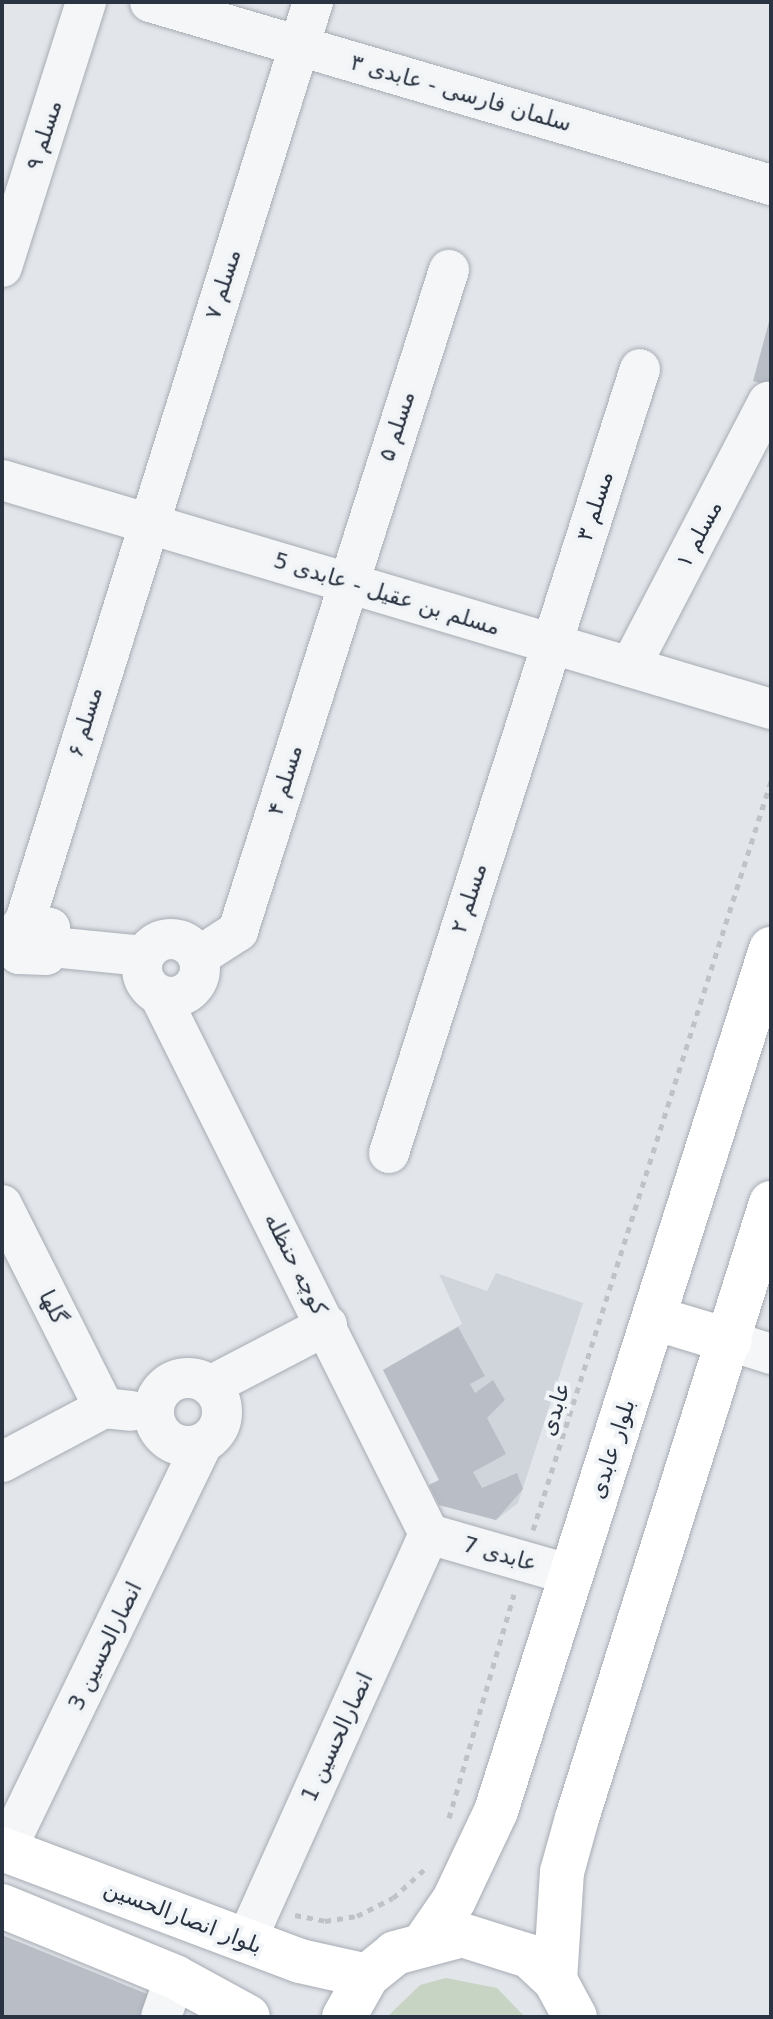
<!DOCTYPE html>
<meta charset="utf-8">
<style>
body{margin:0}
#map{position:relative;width:773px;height:2019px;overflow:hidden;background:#e2e5ea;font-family:"DejaVu Sans","Noto Sans Arabic",sans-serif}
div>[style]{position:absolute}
.built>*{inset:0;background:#d0d4db}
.green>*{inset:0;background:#c7d3c3}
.building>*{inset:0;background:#b9bec6}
.path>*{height:5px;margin-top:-2.5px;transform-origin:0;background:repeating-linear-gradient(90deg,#bfc3c8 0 6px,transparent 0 12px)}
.roads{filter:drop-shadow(0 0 2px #a7acb4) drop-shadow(0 0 2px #a7acb4)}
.minor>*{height:40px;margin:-20px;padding:0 20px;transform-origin:20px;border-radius:20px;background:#f4f6f8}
.minor>.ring{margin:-20px;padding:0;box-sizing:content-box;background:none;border:40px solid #f4f6f8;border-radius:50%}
.major>*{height:44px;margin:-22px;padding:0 22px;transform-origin:22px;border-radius:22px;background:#fff}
span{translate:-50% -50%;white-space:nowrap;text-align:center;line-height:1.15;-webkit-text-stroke:8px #f1f4f7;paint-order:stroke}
.street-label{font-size:22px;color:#2a3341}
.frame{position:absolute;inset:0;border:4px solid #2a3341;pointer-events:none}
</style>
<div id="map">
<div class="built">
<div style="clip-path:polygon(496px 1273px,583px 1303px,518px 1503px,496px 1520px,439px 1505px,429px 1485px,439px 1480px,383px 1370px,462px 1324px,439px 1274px,487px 1291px)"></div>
</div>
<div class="green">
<div style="clip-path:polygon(446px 1978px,497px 1988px,525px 2017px,387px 2017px,420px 1985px)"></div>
</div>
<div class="building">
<div style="clip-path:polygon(770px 318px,771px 318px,771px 386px,753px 381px)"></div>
<div style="clip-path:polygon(458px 1327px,485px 1376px,470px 1384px,475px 1393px,493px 1380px,505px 1400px,487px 1418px,506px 1454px,473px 1472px,482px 1488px,517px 1473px,523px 1489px,496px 1520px,439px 1505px,429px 1485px,439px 1480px,383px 1370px)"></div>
<div style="clip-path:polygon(2px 1935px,157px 1998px,150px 2017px,2px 2017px)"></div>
</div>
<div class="path">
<div style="left:533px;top:1530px;width:786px;rotate:-72.37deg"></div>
<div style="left:449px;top:1818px;width:233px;rotate:-73.8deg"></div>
<div style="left:295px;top:1915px;width:31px;rotate:11deg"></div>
<div style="left:325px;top:1921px;width:32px;rotate:-9deg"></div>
<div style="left:357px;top:1916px;width:40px;rotate:-26.6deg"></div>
<div style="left:393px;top:1898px;width:46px;rotate:-42.4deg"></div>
</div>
<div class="roads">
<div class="minor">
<div style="left:150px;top:2px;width:647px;rotate:16.42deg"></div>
<div style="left:2px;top:267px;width:278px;rotate:-72.4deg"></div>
<div style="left:2px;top:480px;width:802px;rotate:16.58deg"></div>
<div style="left:630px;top:667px;width:299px;rotate:-62.5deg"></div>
<div style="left:25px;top:921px;width:26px;rotate:16deg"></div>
<div style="left:50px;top:928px;width:27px;rotate:98deg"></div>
<div style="left:46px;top:955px;width:27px;rotate:-178deg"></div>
<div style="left:19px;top:954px;width:19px;rotate:-108deg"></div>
<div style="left:13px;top:936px;width:19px;rotate:-51deg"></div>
<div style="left:25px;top:921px;width:963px;rotate:-72.6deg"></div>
<div class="ring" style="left:142px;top:939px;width:18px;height:18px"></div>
<div style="left:52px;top:947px;width:92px;rotate:5.6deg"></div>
<div style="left:198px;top:957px;width:48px;rotate:-33deg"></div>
<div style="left:238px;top:931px;width:694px;rotate:-72.3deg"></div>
<div style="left:160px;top:996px;width:602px;rotate:63.43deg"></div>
<div style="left:389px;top:1153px;width:823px;rotate:-72.25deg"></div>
<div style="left:2px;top:1205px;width:227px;rotate:63.3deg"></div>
<div style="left:730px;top:1341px;width:43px;rotate:17.6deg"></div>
<div class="ring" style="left:154px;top:1378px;width:28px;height:28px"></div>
<div style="left:210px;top:1386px;width:132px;rotate:-27.5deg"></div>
<div style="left:2px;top:1462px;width:115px;rotate:-27.9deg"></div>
<div style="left:104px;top:1408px;width:27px;rotate:6deg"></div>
<div style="left:429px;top:1534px;width:148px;rotate:16.1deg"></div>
<div style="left:6px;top:1850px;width:452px;rotate:-64.2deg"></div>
<div style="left:246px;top:1941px;width:446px;rotate:-65.8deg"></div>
<div style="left:161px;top:2017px;width:42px;rotate:-70.7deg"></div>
</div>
<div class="major">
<div style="left:654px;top:1318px;width:79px;rotate:16.8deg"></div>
<div style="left:2px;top:1849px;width:318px;rotate:20.6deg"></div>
<div style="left:300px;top:1961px;width:69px;rotate:12.6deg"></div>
<div style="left:2px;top:1906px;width:187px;rotate:22.3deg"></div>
<div style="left:175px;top:1977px;width:83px;rotate:28.7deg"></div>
<div style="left:427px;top:1939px;width:47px;rotate:-55.3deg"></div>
<div style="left:454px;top:1900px;width:98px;rotate:-64.7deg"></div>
<div style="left:496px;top:1811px;width:905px;rotate:-72.31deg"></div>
<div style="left:555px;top:1980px;width:108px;rotate:-86.3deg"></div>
<div style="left:562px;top:1872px;width:56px;rotate:-74.5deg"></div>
<div style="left:577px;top:1818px;width:645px;rotate:-72.49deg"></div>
<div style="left:344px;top:2017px;width:47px;rotate:-60.7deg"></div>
<div style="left:367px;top:1976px;width:36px;rotate:-39deg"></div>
<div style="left:395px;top:1953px;width:69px;rotate:-15deg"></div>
<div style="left:462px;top:1935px;width:70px;rotate:17.4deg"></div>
<div style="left:529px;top:1956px;width:35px;rotate:43deg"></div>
<div style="left:555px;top:1980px;width:42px;rotate:61.6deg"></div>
</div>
</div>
<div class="street-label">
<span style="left:461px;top:93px;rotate:16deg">سلمان فارسی - عابدی ۳</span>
<span style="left:44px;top:135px;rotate:-72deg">مسلم ۹</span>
<span style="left:223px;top:284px;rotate:-72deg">مسلم ۷</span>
<span style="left:397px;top:426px;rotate:-72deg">مسلم ۵</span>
<span style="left:595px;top:506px;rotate:-72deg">مسلم ۳</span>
<span style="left:699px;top:534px;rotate:-62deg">مسلم ۱</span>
<span style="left:387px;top:594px;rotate:17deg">مسلم بن عقیل - عابدی 5</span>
<span style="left:85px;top:722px;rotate:-73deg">مسلم ۶</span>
<span style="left:285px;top:780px;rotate:-73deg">مسلم ۴</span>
<span style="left:469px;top:898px;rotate:-72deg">مسلم ۲</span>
<span style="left:296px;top:1264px;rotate:63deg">کوچه حنظله</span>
<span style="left:53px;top:1307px;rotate:63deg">گلها</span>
<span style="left:555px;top:1409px;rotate:-72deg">عابدی</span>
<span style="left:612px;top:1449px;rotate:-72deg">بلوار عابدی</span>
<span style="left:500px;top:1554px;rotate:16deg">عابدی 7</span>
<span style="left:105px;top:1646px;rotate:-64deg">انصارالحسین 3</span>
<span style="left:337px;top:1737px;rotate:-65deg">انصارالحسین 1</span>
<span style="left:183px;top:1917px;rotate:21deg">بلوار انصارالحسین</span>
</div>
<div class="frame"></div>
</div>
